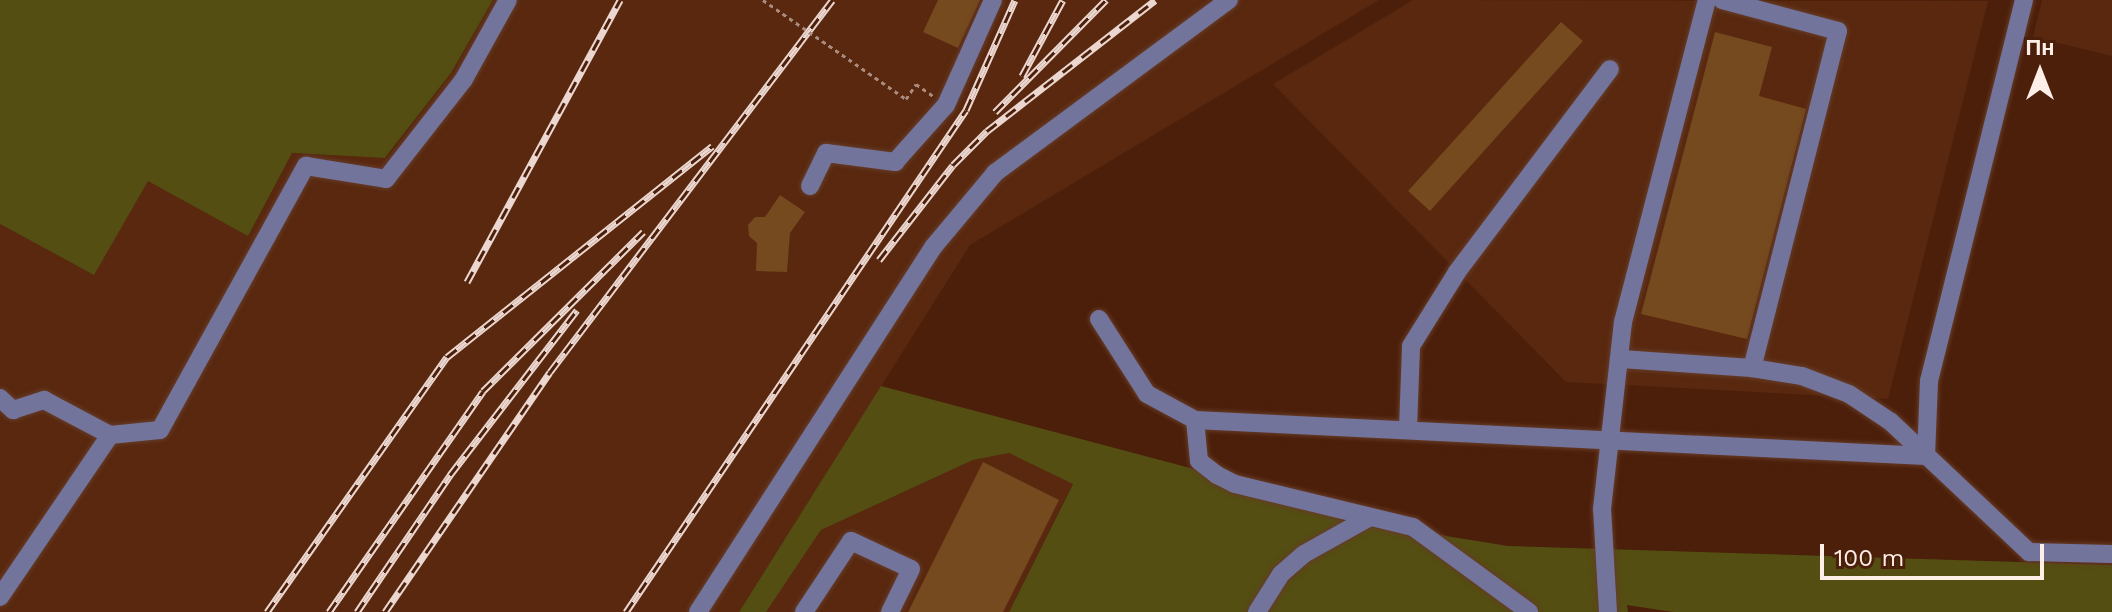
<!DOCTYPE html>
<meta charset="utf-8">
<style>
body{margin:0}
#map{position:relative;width:2112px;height:612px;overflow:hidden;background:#4c1f0a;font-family:"Work Sans",sans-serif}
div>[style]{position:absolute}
.built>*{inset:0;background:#59280f}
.green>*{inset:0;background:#544e12}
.building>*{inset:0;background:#754a1f}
.path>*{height:3px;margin-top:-1.5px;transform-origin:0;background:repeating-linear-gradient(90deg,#a98c7f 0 4px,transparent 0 8px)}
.roads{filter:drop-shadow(0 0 2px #653c29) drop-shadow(0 0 2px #653c29)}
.minor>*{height:18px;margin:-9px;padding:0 9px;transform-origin:9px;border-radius:9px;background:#73749c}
.rail>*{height:7px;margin-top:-3.5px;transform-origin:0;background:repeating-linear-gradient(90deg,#4c1f0a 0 12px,#ebd7d0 0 24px);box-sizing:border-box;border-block:2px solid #ebd7d0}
.path-bridge>*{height:3px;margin-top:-1.5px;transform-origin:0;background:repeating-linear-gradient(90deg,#a98c7f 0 4px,transparent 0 8px)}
span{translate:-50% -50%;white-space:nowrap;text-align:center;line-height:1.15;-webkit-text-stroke:8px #4c1f0a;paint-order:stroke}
.north{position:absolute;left:2000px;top:32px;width:80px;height:80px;-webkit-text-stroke:6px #4c1f0a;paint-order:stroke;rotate:0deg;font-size:22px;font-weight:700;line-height:32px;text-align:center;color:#feeee8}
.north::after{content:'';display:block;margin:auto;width:28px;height:36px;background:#feeee8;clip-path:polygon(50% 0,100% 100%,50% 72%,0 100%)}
.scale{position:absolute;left:1820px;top:544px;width:224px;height:36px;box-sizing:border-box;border:4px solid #feeee8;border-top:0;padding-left:10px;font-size:24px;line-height:28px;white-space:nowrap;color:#feeee8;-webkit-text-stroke:6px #4c1f0a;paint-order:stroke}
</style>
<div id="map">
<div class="built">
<div style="clip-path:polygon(493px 0,1379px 0,970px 245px,739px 612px,0 612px,0 224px,74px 264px,148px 180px,248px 235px,292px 153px,386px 158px,451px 73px)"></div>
<div style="clip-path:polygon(1413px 0,1988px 1px,1888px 399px,1566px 382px,1273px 84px)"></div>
<div style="clip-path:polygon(2042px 0,2112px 0,2112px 56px,2033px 37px)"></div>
<div style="clip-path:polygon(1009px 453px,1073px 483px,1009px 612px,766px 612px,821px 530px,973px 460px)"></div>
</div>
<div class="green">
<div style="clip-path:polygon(0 0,493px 0,451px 73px,385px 158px,292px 153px,248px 236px,148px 181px,94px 275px,0 224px)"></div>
<div style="clip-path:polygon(881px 386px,1446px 536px,1508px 546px,2112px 565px,2112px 612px,1673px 612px,1627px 605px,1628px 612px,1009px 612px,1073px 484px,1009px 453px,973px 460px,821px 530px,766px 612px,739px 612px)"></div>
</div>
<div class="building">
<div style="clip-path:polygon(938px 0,980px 0,958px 48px,923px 32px)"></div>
<div style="clip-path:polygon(1561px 22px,1583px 41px,1430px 211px,1408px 191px)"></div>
<div style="clip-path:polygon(1715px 32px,1772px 47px,1759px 96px,1806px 109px,1747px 339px,1641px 314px)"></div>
<div style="clip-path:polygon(780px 195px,805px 212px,790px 233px,787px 272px,756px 271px,757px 243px,749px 236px,748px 225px,755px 217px,765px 217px)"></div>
<div style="clip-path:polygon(983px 462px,1059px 500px,1003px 612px,908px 612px)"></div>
</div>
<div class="path">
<div style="left:906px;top:99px;width:18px;rotate:-56deg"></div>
<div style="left:916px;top:84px;width:21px;rotate:35deg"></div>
</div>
<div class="roads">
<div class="minor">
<div style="left:1722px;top:0;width:120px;rotate:15deg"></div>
<div style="left:1838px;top:31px;width:348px;rotate:104.3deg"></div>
<div style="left:810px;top:186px;width:37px;rotate:-64deg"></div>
<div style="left:826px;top:153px;width:70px;rotate:7.4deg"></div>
<div style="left:895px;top:162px;width:76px;rotate:-48.2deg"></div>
<div style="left:946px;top:105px;width:115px;rotate:-65.9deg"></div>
<div style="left:1099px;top:319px;width:89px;rotate:57.4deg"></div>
<div style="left:1147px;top:394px;width:55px;rotate:28.4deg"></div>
<div style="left:1195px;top:420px;width:732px;rotate:2.82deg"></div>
<div style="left:1926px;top:456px;width:75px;rotate:-87.7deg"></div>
<div style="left:1929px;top:381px;width:393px;rotate:-76deg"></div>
<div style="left:1621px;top:359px;width:131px;rotate:3.9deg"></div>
<div style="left:1752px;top:368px;width:51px;rotate:9.1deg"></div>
<div style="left:1802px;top:376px;width:50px;rotate:21deg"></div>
<div style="left:1849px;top:394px;width:50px;rotate:33.7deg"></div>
<div style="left:1891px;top:422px;width:190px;rotate:43.3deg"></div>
<div style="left:2029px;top:552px;width:83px;rotate:1.4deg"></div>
<div style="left:0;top:398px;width:18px;rotate:43deg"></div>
<div style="left:13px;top:410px;width:33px;rotate:-18deg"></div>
<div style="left:44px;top:400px;width:75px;rotate:27.9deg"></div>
<div style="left:110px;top:435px;width:50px;rotate:-5.7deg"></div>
<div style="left:160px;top:430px;width:302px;rotate:-61.1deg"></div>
<div style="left:306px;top:166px;width:81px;rotate:9.2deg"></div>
<div style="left:386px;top:179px;width:127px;rotate:-52deg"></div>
<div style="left:464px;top:79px;width:90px;rotate:-60.9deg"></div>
<div style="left:1195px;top:420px;width:41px;rotate:84.4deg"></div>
<div style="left:1199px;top:461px;width:23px;rotate:38deg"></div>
<div style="left:1217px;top:475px;width:20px;rotate:27deg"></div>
<div style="left:1235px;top:484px;width:183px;rotate:13.6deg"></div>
<div style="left:1413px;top:527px;width:144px;rotate:36.2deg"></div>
<div style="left:1408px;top:429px;width:83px;rotate:-87.9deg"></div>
<div style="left:1411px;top:346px;width:87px;rotate:-58.1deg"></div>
<div style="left:1457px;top:272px;width:254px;rotate:-53deg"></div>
<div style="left:0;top:597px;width:196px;rotate:-55.8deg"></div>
<div style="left:698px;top:612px;width:435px;rotate:-57.2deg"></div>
<div style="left:934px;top:246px;width:95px;rotate:-50.1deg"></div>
<div style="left:995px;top:173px;width:291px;rotate:-36.5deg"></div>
<div style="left:804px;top:612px;width:85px;rotate:-56.5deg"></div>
<div style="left:851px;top:541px;width:66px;rotate:25deg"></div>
<div style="left:911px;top:569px;width:48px;rotate:116deg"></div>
<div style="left:1257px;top:612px;width:45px;rotate:-57.7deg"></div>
<div style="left:1281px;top:574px;width:30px;rotate:-41deg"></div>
<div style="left:1304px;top:554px;width:76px;rotate:-29.3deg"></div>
<div style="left:1608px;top:612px;width:103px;rotate:-93.3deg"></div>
<div style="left:1602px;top:509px;width:188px;rotate:-83.6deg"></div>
<div style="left:1623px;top:322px;width:333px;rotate:-75.4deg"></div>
</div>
</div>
<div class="rail">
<div style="left:1022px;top:76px;width:86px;rotate:-61.7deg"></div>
<div style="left:995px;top:112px;width:158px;rotate:-45.3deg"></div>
<div style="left:879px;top:260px;width:120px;rotate:-52.1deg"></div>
<div style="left:953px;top:165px;width:48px;rotate:-45deg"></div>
<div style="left:987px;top:131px;width:213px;rotate:-37.9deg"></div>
<div style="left:467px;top:282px;width:321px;rotate:-61.5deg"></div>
<div style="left:267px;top:612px;width:312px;rotate:-54.8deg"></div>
<div style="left:447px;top:357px;width:339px;rotate:-38.5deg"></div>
<div style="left:329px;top:612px;width:269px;rotate:-55.1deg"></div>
<div style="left:483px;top:391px;width:226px;rotate:-44.8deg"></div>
<div style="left:357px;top:612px;width:166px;rotate:-55.8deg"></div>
<div style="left:450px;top:475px;width:208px;rotate:-52.4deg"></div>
<div style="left:385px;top:612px;width:291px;rotate:-55.5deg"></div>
<div style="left:550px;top:372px;width:467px;rotate:-52.8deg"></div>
<div style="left:626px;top:612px;width:606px;rotate:-55.89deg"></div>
<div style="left:966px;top:110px;width:120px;rotate:-66deg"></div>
</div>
<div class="path-bridge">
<div style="left:763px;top:0;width:174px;rotate:34.7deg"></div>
</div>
<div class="north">Пн</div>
<div class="scale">100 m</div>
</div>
